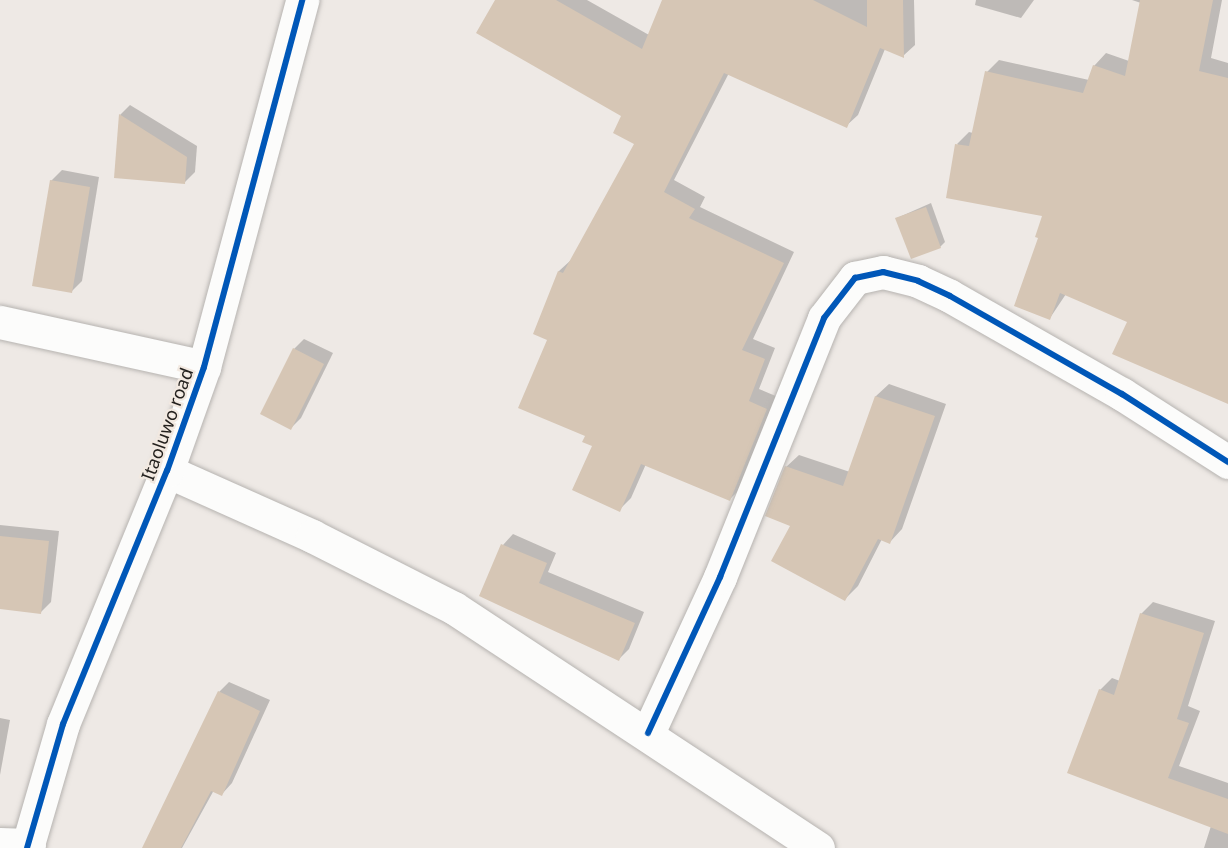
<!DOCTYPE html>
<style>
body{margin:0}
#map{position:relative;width:1228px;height:848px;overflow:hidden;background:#eee9e5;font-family:"Noto Sans",sans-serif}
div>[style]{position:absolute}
.shadow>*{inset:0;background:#0003}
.building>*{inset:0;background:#d6c6b5}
.roads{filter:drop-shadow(0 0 2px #b6b3b0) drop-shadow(0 0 2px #b6b3b0)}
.minor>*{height:33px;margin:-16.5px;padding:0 16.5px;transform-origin:16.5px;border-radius:16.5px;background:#fcfcfb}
.tertiary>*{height:33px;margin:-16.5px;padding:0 16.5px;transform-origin:16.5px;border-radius:16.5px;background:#fcfcfb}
.cycleway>*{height:6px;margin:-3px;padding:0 3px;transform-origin:3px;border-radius:3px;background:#0057b8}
span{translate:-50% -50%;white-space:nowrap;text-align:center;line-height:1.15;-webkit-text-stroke:4.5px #f2e9e1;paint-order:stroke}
.street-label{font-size:18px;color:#24211e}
</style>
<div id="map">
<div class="shadow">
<div style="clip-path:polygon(497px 0,587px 0,649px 35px,663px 0,914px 0,915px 45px,903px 56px,885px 49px,858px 115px,846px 126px,729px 73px,674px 180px,705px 197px,700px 207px,794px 252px,753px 339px,775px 348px,759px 389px,778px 397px,741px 488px,730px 499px,646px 464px,631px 498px,619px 510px,549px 339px,535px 333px,559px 271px,571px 260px,636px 143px,623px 116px)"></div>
<div style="clip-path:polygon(976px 0,1034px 0,1021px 18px,975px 5px)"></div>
<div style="clip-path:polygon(1132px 0,1222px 0,1211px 58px,1228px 63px,1228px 402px,1129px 322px,1066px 294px,1050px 318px,1040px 237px,1044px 215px,957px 144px,969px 132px,973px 133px,987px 72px,999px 60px,1089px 80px,1094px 66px,1106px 53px,1129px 61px,1141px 3px)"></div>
<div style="clip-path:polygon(130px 105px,197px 146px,195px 172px,184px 183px,120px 115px)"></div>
<div style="clip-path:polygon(62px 170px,99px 177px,82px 281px,71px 292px,51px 181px)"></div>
<div style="clip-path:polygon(931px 203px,945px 242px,940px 247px,897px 218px)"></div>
<div style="clip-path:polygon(304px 339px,333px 353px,301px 418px,291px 428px,294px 349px)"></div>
<div style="clip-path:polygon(889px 384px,946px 404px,902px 529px,890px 542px,882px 539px,858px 586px,845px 599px,792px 525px,786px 467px,799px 455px,850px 472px,876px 396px)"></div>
<div style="clip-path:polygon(0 525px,59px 531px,51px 602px,41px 612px,0 607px)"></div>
<div style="clip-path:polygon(513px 534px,556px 553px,548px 572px,644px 612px,629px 649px,619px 659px,481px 596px,503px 545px)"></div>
<div style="clip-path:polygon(1153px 602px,1215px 621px,1188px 706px,1200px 711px,1179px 766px,1228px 783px,1228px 848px,1204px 848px,1211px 826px,1069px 772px,1100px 690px,1112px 678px,1120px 681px,1141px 614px)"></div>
<div style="clip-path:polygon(229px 682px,270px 700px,232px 783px,222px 794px,214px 790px,182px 848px,144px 848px,219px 692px)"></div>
<div style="clip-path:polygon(0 718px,10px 720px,0 775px)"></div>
</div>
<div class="building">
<div style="clip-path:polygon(495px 0,556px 0,642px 49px,662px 0,813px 0,867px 27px,867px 0,903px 0,904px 58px,880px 48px,847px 128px,724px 73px,664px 192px,695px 209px,689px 218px,784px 263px,742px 350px,765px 359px,749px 401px,767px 409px,730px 501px,641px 464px,620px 512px,572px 490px,592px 446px,582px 442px,585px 436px,518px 408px,547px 340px,533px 334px,558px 271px,563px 273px,634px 144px,613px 133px,621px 116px,476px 33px)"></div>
<div style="clip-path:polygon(1140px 0,1213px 0,1199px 71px,1228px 78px,1228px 404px,1112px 354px,1127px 322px,1060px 293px,1050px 320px,1014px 306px,1038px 238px,1035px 237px,1042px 216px,946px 198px,955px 144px,969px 146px,985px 71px,1083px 93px,1093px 65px,1125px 76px)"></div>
<div style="clip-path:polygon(119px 114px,187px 157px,185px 184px,114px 178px)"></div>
<div style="clip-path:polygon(50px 180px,90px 187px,72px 293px,32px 286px)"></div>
<div style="clip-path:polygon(926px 207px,941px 248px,911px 259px,895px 218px)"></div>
<div style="clip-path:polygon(293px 348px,324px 364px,291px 430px,260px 414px)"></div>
<div style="clip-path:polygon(875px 396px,935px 416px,890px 544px,878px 539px,845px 601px,771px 561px,790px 526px,765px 516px,785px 466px,843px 486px)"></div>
<div style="clip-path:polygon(0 536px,49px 541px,41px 614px,0 609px)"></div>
<div style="clip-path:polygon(501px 544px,547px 563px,539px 583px,635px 623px,619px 661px,479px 596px)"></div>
<div style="clip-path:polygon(1140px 613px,1204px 633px,1177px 719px,1189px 723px,1168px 778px,1228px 799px,1228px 834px,1067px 773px,1099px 689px,1114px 695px)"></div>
<div style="clip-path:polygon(218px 691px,260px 711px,222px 796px,211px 791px,181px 848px,142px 848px)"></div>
</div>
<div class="roads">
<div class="minor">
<div style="left:0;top:322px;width:209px;rotate:12.4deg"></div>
<div style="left:167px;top:471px;width:159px;rotate:24.1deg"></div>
<div style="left:312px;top:536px;width:159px;rotate:26.9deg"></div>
<div style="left:454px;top:608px;width:436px;rotate:33.4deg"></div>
<div style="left:648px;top:733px;width:172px;rotate:-65.2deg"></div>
<div style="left:720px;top:577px;width:279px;rotate:-68.1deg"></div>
<div style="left:824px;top:318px;width:51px;rotate:-52.2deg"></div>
<div style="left:855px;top:278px;width:29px;rotate:-12deg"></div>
<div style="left:883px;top:272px;width:36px;rotate:14deg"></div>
<div style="left:918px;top:281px;width:35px;rotate:25deg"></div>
<div style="left:950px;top:296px;width:198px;rotate:29.7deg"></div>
<div style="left:1122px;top:394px;width:126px;rotate:32.7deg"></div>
<div style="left:0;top:844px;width:29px;rotate:2deg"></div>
</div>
<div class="tertiary">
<div style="left:27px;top:848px;width:129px;rotate:-73.8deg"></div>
<div style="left:63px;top:724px;width:274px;rotate:-67.7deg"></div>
<div style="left:167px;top:471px;width:110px;rotate:-70.4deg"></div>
<div style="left:204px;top:367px;width:380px;rotate:-75deg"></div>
</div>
</div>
<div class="cycleway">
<div style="left:648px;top:733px;width:172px;rotate:-65.2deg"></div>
<div style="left:720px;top:577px;width:279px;rotate:-68.1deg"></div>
<div style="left:824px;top:318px;width:51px;rotate:-52.2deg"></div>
<div style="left:855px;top:278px;width:29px;rotate:-12deg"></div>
<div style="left:883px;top:272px;width:36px;rotate:14deg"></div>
<div style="left:918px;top:281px;width:35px;rotate:25deg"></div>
<div style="left:950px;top:296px;width:198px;rotate:29.7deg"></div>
<div style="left:1122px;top:394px;width:126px;rotate:32.7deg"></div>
<div style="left:27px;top:848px;width:129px;rotate:-73.8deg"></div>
<div style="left:63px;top:724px;width:274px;rotate:-67.7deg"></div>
<div style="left:167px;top:471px;width:110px;rotate:-70.4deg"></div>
<div style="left:204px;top:367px;width:380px;rotate:-75deg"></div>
</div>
<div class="street-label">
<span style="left:167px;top:424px;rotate:-70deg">Itaoluwo road</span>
</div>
</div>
